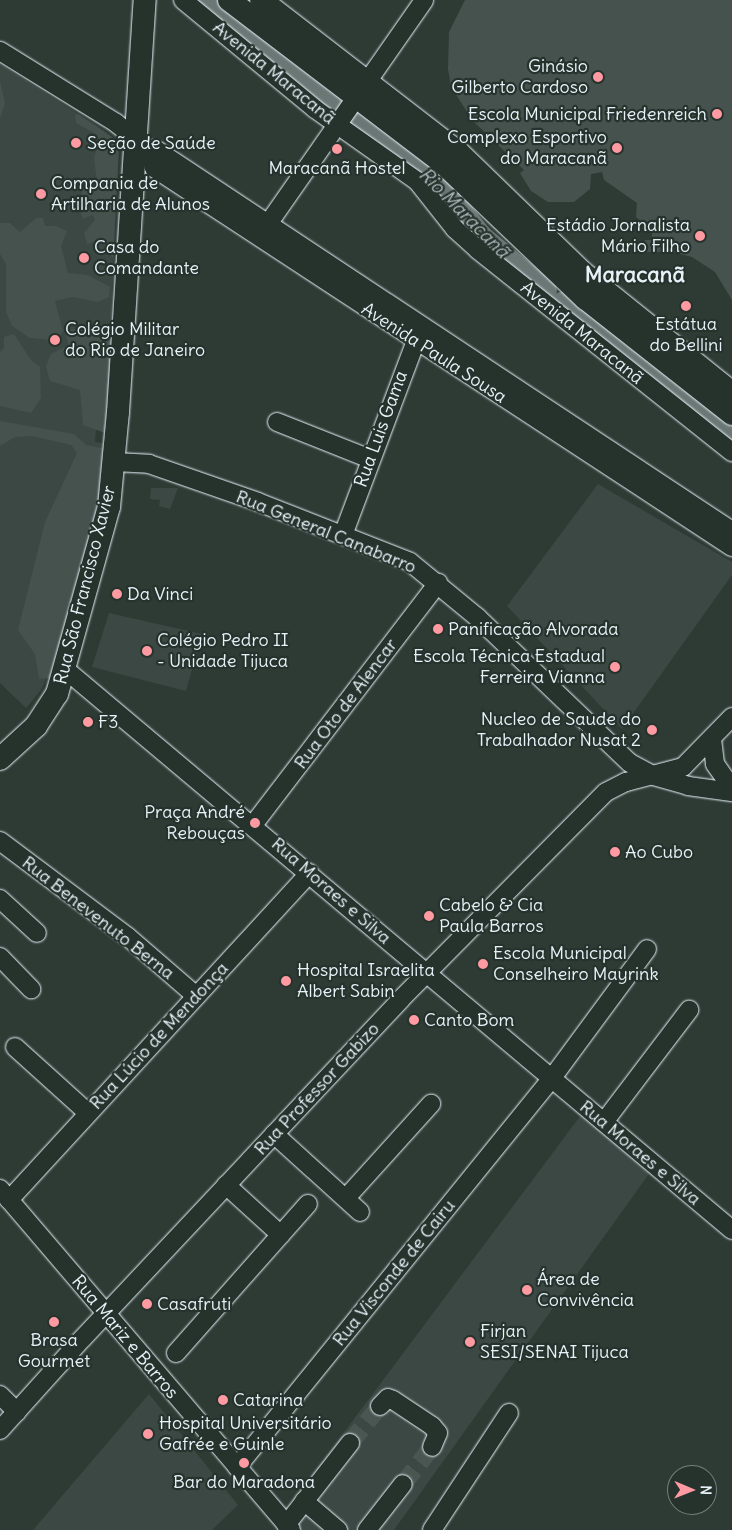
<!DOCTYPE html>
<meta charset="utf-8">
<style>
body{margin:0}
#map{position:relative;width:732px;height:1530px;overflow:hidden;background:#2e3b35;font-family:Delius,sans-serif}
div>[style]{position:absolute}
.built>*{inset:0;background:#3b4843}
.green>*{inset:0;background:#45524e}
.river>*{height:21px;margin:-10.5px;padding:0 10.5px;transform-origin:10.5px;border-radius:10.5px;background:#6b7775}
.minor-tunnel>*{height:18px;margin-top:-9px;transform-origin:0;background:repeating-linear-gradient(90deg,#4a5652 0 18px,transparent 0 27px)}
.roads{filter:drop-shadow(0 0 1px #e8f1f8) drop-shadow(0 0 1px #e8f1f8)}
.minor>*{height:18px;margin:-9px;padding:0 9px;transform-origin:9px;border-radius:9px;background:#26332d}
.major>*{height:22px;margin:-11px;padding:0 11px;transform-origin:11px;border-radius:11px;background:#26332d}
.dots>*{width:14px;height:14px;translate:-50% -50%;box-sizing:border-box;border:2px solid #26332d;border-radius:50%}
span{translate:-50% -50%;white-space:nowrap;text-align:center;line-height:1.15;-webkit-text-stroke:4.5px #26332d;paint-order:stroke}
.poi-label{font-size:18px;color:#e8f1f8}
.right{translate:-100% -50%;text-align:right}
.left{translate:0 -50%;text-align:left}
.street-label{font-size:18px;color:#e8f1f8}
.water-label{font-size:19px;color:#b0babd;font-style:italic}
.district-label{font-size:22px;color:#e8f1f8;font-weight:700}
.north{position:absolute;left:667px;top:1465px;width:50px;height:50px;box-sizing:border-box;background:#26332d;border:1px solid #747f7e;border-radius:50%;rotate:91deg;font-size:14px;font-weight:700;line-height:20px;text-align:center;color:#e8f1f8}
.north::after{content:'';display:block;margin:auto;width:18px;height:22px;background:#ff9aa2;clip-path:polygon(50% 0,100% 100%,50% 72%,0 100%)}
</style>
<div id="map">
<div class="built">
<div style="clip-path:polygon(0 64px,99px 127px,115px 139px,119px 146px,106px 422px,96px 428px,95px 442px,104px 443px,105px 448px,50px 670px,41px 690px,26px 708px,0 683px)"></div>
<div style="clip-path:polygon(598px 484px,732px 562px,732px 575px,622px 729px,507px 606px)"></div>
<div style="clip-path:polygon(151px 488px,178px 488px,170px 509px,159px 506px,160px 500px,150px 499px)"></div>
<div style="clip-path:polygon(109px 613px,202px 634px,186px 691px,92px 667px)"></div>
<div style="clip-path:polygon(584px 1111px,651px 1171px,394px 1530px,301px 1530px,286px 1510px)"></div>
<div style="clip-path:polygon(149px 1394px,238px 1505px,212px 1530px,33px 1530px)"></div>
</div>
<div class="green">
<div style="clip-path:polygon(465px 0,732px 0,732px 300px,715px 272px,692px 257px,672px 252px,645px 252px,645px 240px,652px 240px,652px 231px,636px 217px,637px 203px,604px 180px,602px 172px,591px 174px,590px 189px,574px 202px,548px 202px,531px 191px,520px 173px,524px 170px,473px 121px,451px 87px,448px 69px,449px 32px)"></div>
<div style="clip-path:polygon(0 81px,5px 103px,0 119px)"></div>
<div style="clip-path:polygon(78px 114px,115px 139px,119px 146px,113px 258px,100px 240px,87px 244px,84px 233px,95px 220px,93px 215px,83px 219px,79px 209px,82px 190px,97px 183px,94px 157px,100px 141px,96px 134px,76px 123px,75px 115px)"></div>
<div style="clip-path:polygon(36px 218px,43px 218px,45px 226px,56px 226px,67px 231px,61px 246px,68px 273px,88px 275px,110px 287px,109px 297px,98px 302px,72px 297px,55px 301px,63px 331px,59px 338px,52px 340px,30px 338px,12px 326px,6px 312px,6px 264px,0 254px,0 223px,10px 223px,20px 232px)"></div>
<div style="clip-path:polygon(72px 329px,112px 342px,105px 433px,83px 425px,80px 390px,50px 381px,46px 366px,51px 354px,69px 345px,65px 333px)"></div>
<div style="clip-path:polygon(14px 334px,31px 360px,40px 367px,41px 398px,31px 413px,0 406px,0 352px,4px 348px,4px 337px)"></div>
<div style="clip-path:polygon(0 421px,74px 434px,86px 445px,107px 449px,101px 493px,51px 678px,39px 679px,35px 654px,18px 630px,45px 522px,77px 453px,71px 445px,32px 436px,15px 437px,0 446px)"></div>
</div>
<div class="river">
<div style="left:205px;top:0;width:162px;rotate:38.5deg"></div>
<div style="left:358px;top:120px;width:98px;rotate:37.1deg"></div>
<div style="left:436px;top:179px;width:72px;rotate:51.2deg"></div>
<div style="left:481px;top:235px;width:85px;rotate:40.2deg"></div>
<div style="left:561px;top:302px;width:217px;rotate:38.1deg"></div>
</div>
<div class="minor-tunnel">
<div style="left:350px;top:1443px;width:48px;rotate:-51deg"></div>
<div style="left:403px;top:1484px;width:47px;rotate:-51.9deg"></div>
</div>
<div class="roads">
<div class="minor">
<div style="left:183px;top:0;width:171px;rotate:39.5deg"></div>
<div style="left:315px;top:109px;width:125px;rotate:35.2deg"></div>
<div style="left:417px;top:181px;width:61px;rotate:51.6deg"></div>
<div style="left:455px;top:229px;width:31px;rotate:42deg"></div>
<div style="left:478px;top:250px;width:325px;rotate:38.5deg"></div>
<div style="left:0;top:51px;width:137px;rotate:31.8deg"></div>
<div style="left:116px;top:123px;width:41px;rotate:39.1deg"></div>
<div style="left:148px;top:149px;width:10px;rotate:11deg"></div>
<div style="left:158px;top:151px;width:688px;rotate:33.51deg"></div>
<div style="left:148px;top:149px;width:20px;rotate:72deg"></div>
<div style="left:154px;top:168px;width:691px;rotate:33.25deg"></div>
<div style="left:261px;top:234px;width:285px;rotate:-55.1deg"></div>
<div style="left:277px;top:422px;width:100px;rotate:21.7deg"></div>
<div style="left:114px;top:462px;width:35px;rotate:3deg"></div>
<div style="left:149px;top:464px;width:115px;rotate:19.2deg"></div>
<div style="left:258px;top:502px;width:163px;rotate:21.5deg"></div>
<div style="left:410px;top:562px;width:87px;rotate:39.4deg"></div>
<div style="left:477px;top:617px;width:211px;rotate:43.7deg"></div>
<div style="left:630px;top:763px;width:27px;rotate:28deg"></div>
<div style="left:654px;top:776px;width:35px;rotate:16deg"></div>
<div style="left:688px;top:786px;width:44px;rotate:7.8deg"></div>
<div style="left:343px;top:535px;width:219px;rotate:-69.4deg"></div>
<div style="left:66px;top:670px;width:870px;rotate:40.06deg"></div>
<div style="left:712px;top:739px;width:25px;rotate:83deg"></div>
<div style="left:715px;top:764px;width:29px;rotate:55deg"></div>
<div style="left:253px;top:825px;width:305px;rotate:-52.6deg"></div>
<div style="left:0;top:841px;width:160px;rotate:36.9deg"></div>
<div style="left:128px;top:937px;width:90px;rotate:40.9deg"></div>
<div style="left:0;top:899px;width:50px;rotate:42.6deg"></div>
<div style="left:0;top:957px;width:45px;rotate:45.9deg"></div>
<div style="left:15px;top:1047px;width:98px;rotate:42.1deg"></div>
<div style="left:604px;top:1122px;width:141px;rotate:-52.8deg"></div>
<div style="left:274px;top:1134px;width:116px;rotate:42.2deg"></div>
<div style="left:226px;top:1185px;width:74px;rotate:42.3deg"></div>
<div style="left:0;top:1189px;width:448px;rotate:49.5deg"></div>
<div style="left:346px;top:1198px;width:127px;rotate:-47.9deg"></div>
<div style="left:9px;top:1200px;width:444px;rotate:-47.4deg"></div>
<div style="left:176px;top:1353px;width:199px;rotate:-48.5deg"></div>
<div style="left:0;top:1395px;width:24px;rotate:45deg"></div>
<div style="left:380px;top:1406px;width:11px;rotate:-45deg"></div>
<div style="left:388px;top:1398px;width:5px;rotate:22deg"></div>
<div style="left:393px;top:1400px;width:47px;rotate:33.7deg"></div>
<div style="left:432px;top:1426px;width:9px;rotate:49deg"></div>
<div style="left:438px;top:1433px;width:15px;rotate:113deg"></div>
<div style="left:0;top:1430px;width:122px;rotate:-48deg"></div>
<div style="left:82px;top:1339px;width:466px;rotate:-46.8deg"></div>
<div style="left:401px;top:999px;width:291px;rotate:-45.3deg"></div>
<div style="left:606px;top:792px;width:22px;rotate:-27deg"></div>
<div style="left:626px;top:782px;width:59px;rotate:-14.7deg"></div>
<div style="left:683px;top:767px;width:70px;rotate:-45.6deg"></div>
<div style="left:237px;top:1467px;width:501px;rotate:-51deg"></div>
<div style="left:552px;top:1078px;width:160px;rotate:-53.6deg"></div>
<div style="left:304px;top:1501px;width:45px;rotate:40.5deg"></div>
<div style="left:286px;top:1525px;width:104px;rotate:-52deg"></div>
<div style="left:367px;top:1530px;width:58px;rotate:-52deg"></div>
<div style="left:432px;top:1530px;width:140px;rotate:-56.7deg"></div>
</div>
<div class="major">
<div style="left:229px;top:0;width:269px;rotate:37.3deg"></div>
<div style="left:443px;top:163px;width:197px;rotate:43.6deg"></div>
<div style="left:586px;top:299px;width:186px;rotate:38.2deg"></div>
<div style="left:261px;top:0;width:249px;rotate:37.7deg"></div>
<div style="left:458px;top:152px;width:174px;rotate:44.1deg"></div>
<div style="left:583px;top:273px;width:191px;rotate:38.8deg"></div>
<div style="left:0;top:759px;width:49px;rotate:-42.5deg"></div>
<div style="left:36px;top:726px;width:38px;rotate:-57deg"></div>
<div style="left:57px;top:694px;width:194px;rotate:-74.5deg"></div>
<div style="left:109px;top:507px;width:95px;rotate:-84.6deg"></div>
<div style="left:118px;top:412px;width:413px;rotate:-86.3deg"></div>
</div>
</div>
<div class="dots">
<div style="left:598px;top:77px;background:#ff9aa2"></div>
<div style="left:717px;top:114px;background:#ff9aa2"></div>
<div style="left:76px;top:143px;background:#ff9aa2"></div>
<div style="left:617px;top:148px;background:#ff9aa2"></div>
<div style="left:337px;top:149px;background:#ff9aa2"></div>
<div style="left:41px;top:194px;background:#ff9aa2"></div>
<div style="left:700px;top:236px;background:#ff9aa2"></div>
<div style="left:84px;top:258px;background:#ff9aa2"></div>
<div style="left:686px;top:306px;background:#ff9aa2"></div>
<div style="left:55px;top:340px;background:#ff9aa2"></div>
<div style="left:117px;top:594px;background:#ff9aa2"></div>
<div style="left:438px;top:629px;background:#ff9aa2"></div>
<div style="left:147px;top:651px;background:#ff9aa2"></div>
<div style="left:615px;top:667px;background:#ff9aa2"></div>
<div style="left:88px;top:722px;background:#ff9aa2"></div>
<div style="left:652px;top:730px;background:#ff9aa2"></div>
<div style="left:255px;top:823px;background:#ff9aa2"></div>
<div style="left:615px;top:852px;background:#ff9aa2"></div>
<div style="left:429px;top:916px;background:#ff9aa2"></div>
<div style="left:483px;top:964px;background:#ff9aa2"></div>
<div style="left:286px;top:981px;background:#ff9aa2"></div>
<div style="left:414px;top:1020px;background:#ff9aa2"></div>
<div style="left:527px;top:1290px;background:#ff9aa2"></div>
<div style="left:147px;top:1304px;background:#ff9aa2"></div>
<div style="left:54px;top:1322px;background:#ff9aa2"></div>
<div style="left:470px;top:1342px;background:#ff9aa2"></div>
<div style="left:223px;top:1400px;background:#ff9aa2"></div>
<div style="left:148px;top:1434px;background:#ff9aa2"></div>
<div style="left:244px;top:1463px;background:#ff9aa2"></div>
</div>
<div class="poi-label">
<span class="right" style="left:588px;top:77px">Ginásio<br>Gilberto Cardoso</span>
<span class="right" style="left:707px;top:114px">Escola Municipal Friedenreich</span>
<span class="right" style="left:607px;top:148px">Complexo Esportivo<br>do Maracanã</span>
<span class="left" style="left:87px;top:143px">Seção de Saúde</span>
<span style="left:337px;top:168px">Maracanã Hostel</span>
<span class="left" style="left:51px;top:194px">Compania de<br>Artilharia de Alunos</span>
<span class="right" style="left:690px;top:236px">Estádio Jornalista<br>Mário Filho</span>
<span class="left" style="left:94px;top:258px">Casa do<br>Comandante</span>
<span style="left:686px;top:335px">Estátua<br>do Bellini</span>
<span class="left" style="left:65px;top:340px">Colégio Militar<br>do Rio de Janeiro</span>
<span class="left" style="left:127px;top:594px">Da Vinci</span>
<span class="left" style="left:448px;top:629px">Panificação Alvorada</span>
<span class="left" style="left:157px;top:651px">Colégio Pedro II<br>- Unidade Tijuca</span>
<span class="right" style="left:605px;top:667px">Escola Técnica Estadual<br>Ferreira Vianna</span>
<span class="right" style="left:641px;top:730px">Nucleo de Saude do<br>Trabalhador Nusat 2</span>
<span class="left" style="left:98px;top:722px">F3</span>
<span class="right" style="left:245px;top:823px">Praça André<br>Rebouças</span>
<span class="left" style="left:625px;top:852px">Ao Cubo</span>
<span class="left" style="left:439px;top:916px">Cabelo &amp; Cia<br>Paula Barros</span>
<span class="left" style="left:493px;top:964px">Escola Municipal<br>Conselheiro Mayrink</span>
<span class="left" style="left:297px;top:981px">Hospital Israelita<br>Albert Sabin</span>
<span class="left" style="left:424px;top:1020px">Canto Bom</span>
<span class="left" style="left:537px;top:1290px">Área de<br>Convivência</span>
<span class="left" style="left:157px;top:1304px">Casafruti</span>
<span class="left" style="left:480px;top:1342px">Firjan<br>SESI/SENAI Tijuca</span>
<span style="left:54px;top:1351px">Brasa<br>Gourmet</span>
<span class="left" style="left:233px;top:1400px">Catarina</span>
<span class="left" style="left:159px;top:1434px">Hospital Universitário<br>Gafrée e Guinle</span>
<span style="left:244px;top:1482px">Bar do Maradona</span>
</div>
<div class="street-label">
<span style="left:274px;top:73px;rotate:39deg">Avenida Maracanã</span>
<span style="left:582px;top:333px;rotate:39deg">Avenida Maracanã</span>
<span style="left:434px;top:353px;rotate:33deg">Avenida Paula Sousa</span>
<span style="left:381px;top:429px;rotate:-70deg">Rua Luis Gama</span>
<span style="left:326px;top:532px;rotate:22deg">Rua General Canabarro</span>
<span style="left:85px;top:585px;rotate:-76deg">Rua São Francisco Xavier</span>
<span style="left:346px;top:704px;rotate:-53deg">Rua Oto de Alencar</span>
<span style="left:331px;top:891px;rotate:41deg">Rua Moraes e Silva</span>
<span style="left:98px;top:918px;rotate:38deg">Rua Benevenuto Berna</span>
<span style="left:159px;top:1036px;rotate:-47deg">Rua Lúcio de Mendonça</span>
<span style="left:317px;top:1089px;rotate:-47deg">Rua Professor Gabizo</span>
<span style="left:640px;top:1153px;rotate:40deg">Rua Moraes e Silva</span>
<span style="left:394px;top:1273px;rotate:-51deg">Rua Visconde de Cairu</span>
<span style="left:125px;top:1337px;rotate:50deg">Rua Mariz e Barros</span>
</div>
<div class="water-label">
<span style="left:464px;top:213px;rotate:45deg">Rio Maracanã</span>
</div>
<div class="district-label">
<span style="left:635px;top:275px">Maracanã</span>
</div>
<div class="north">N</div>
</div>
